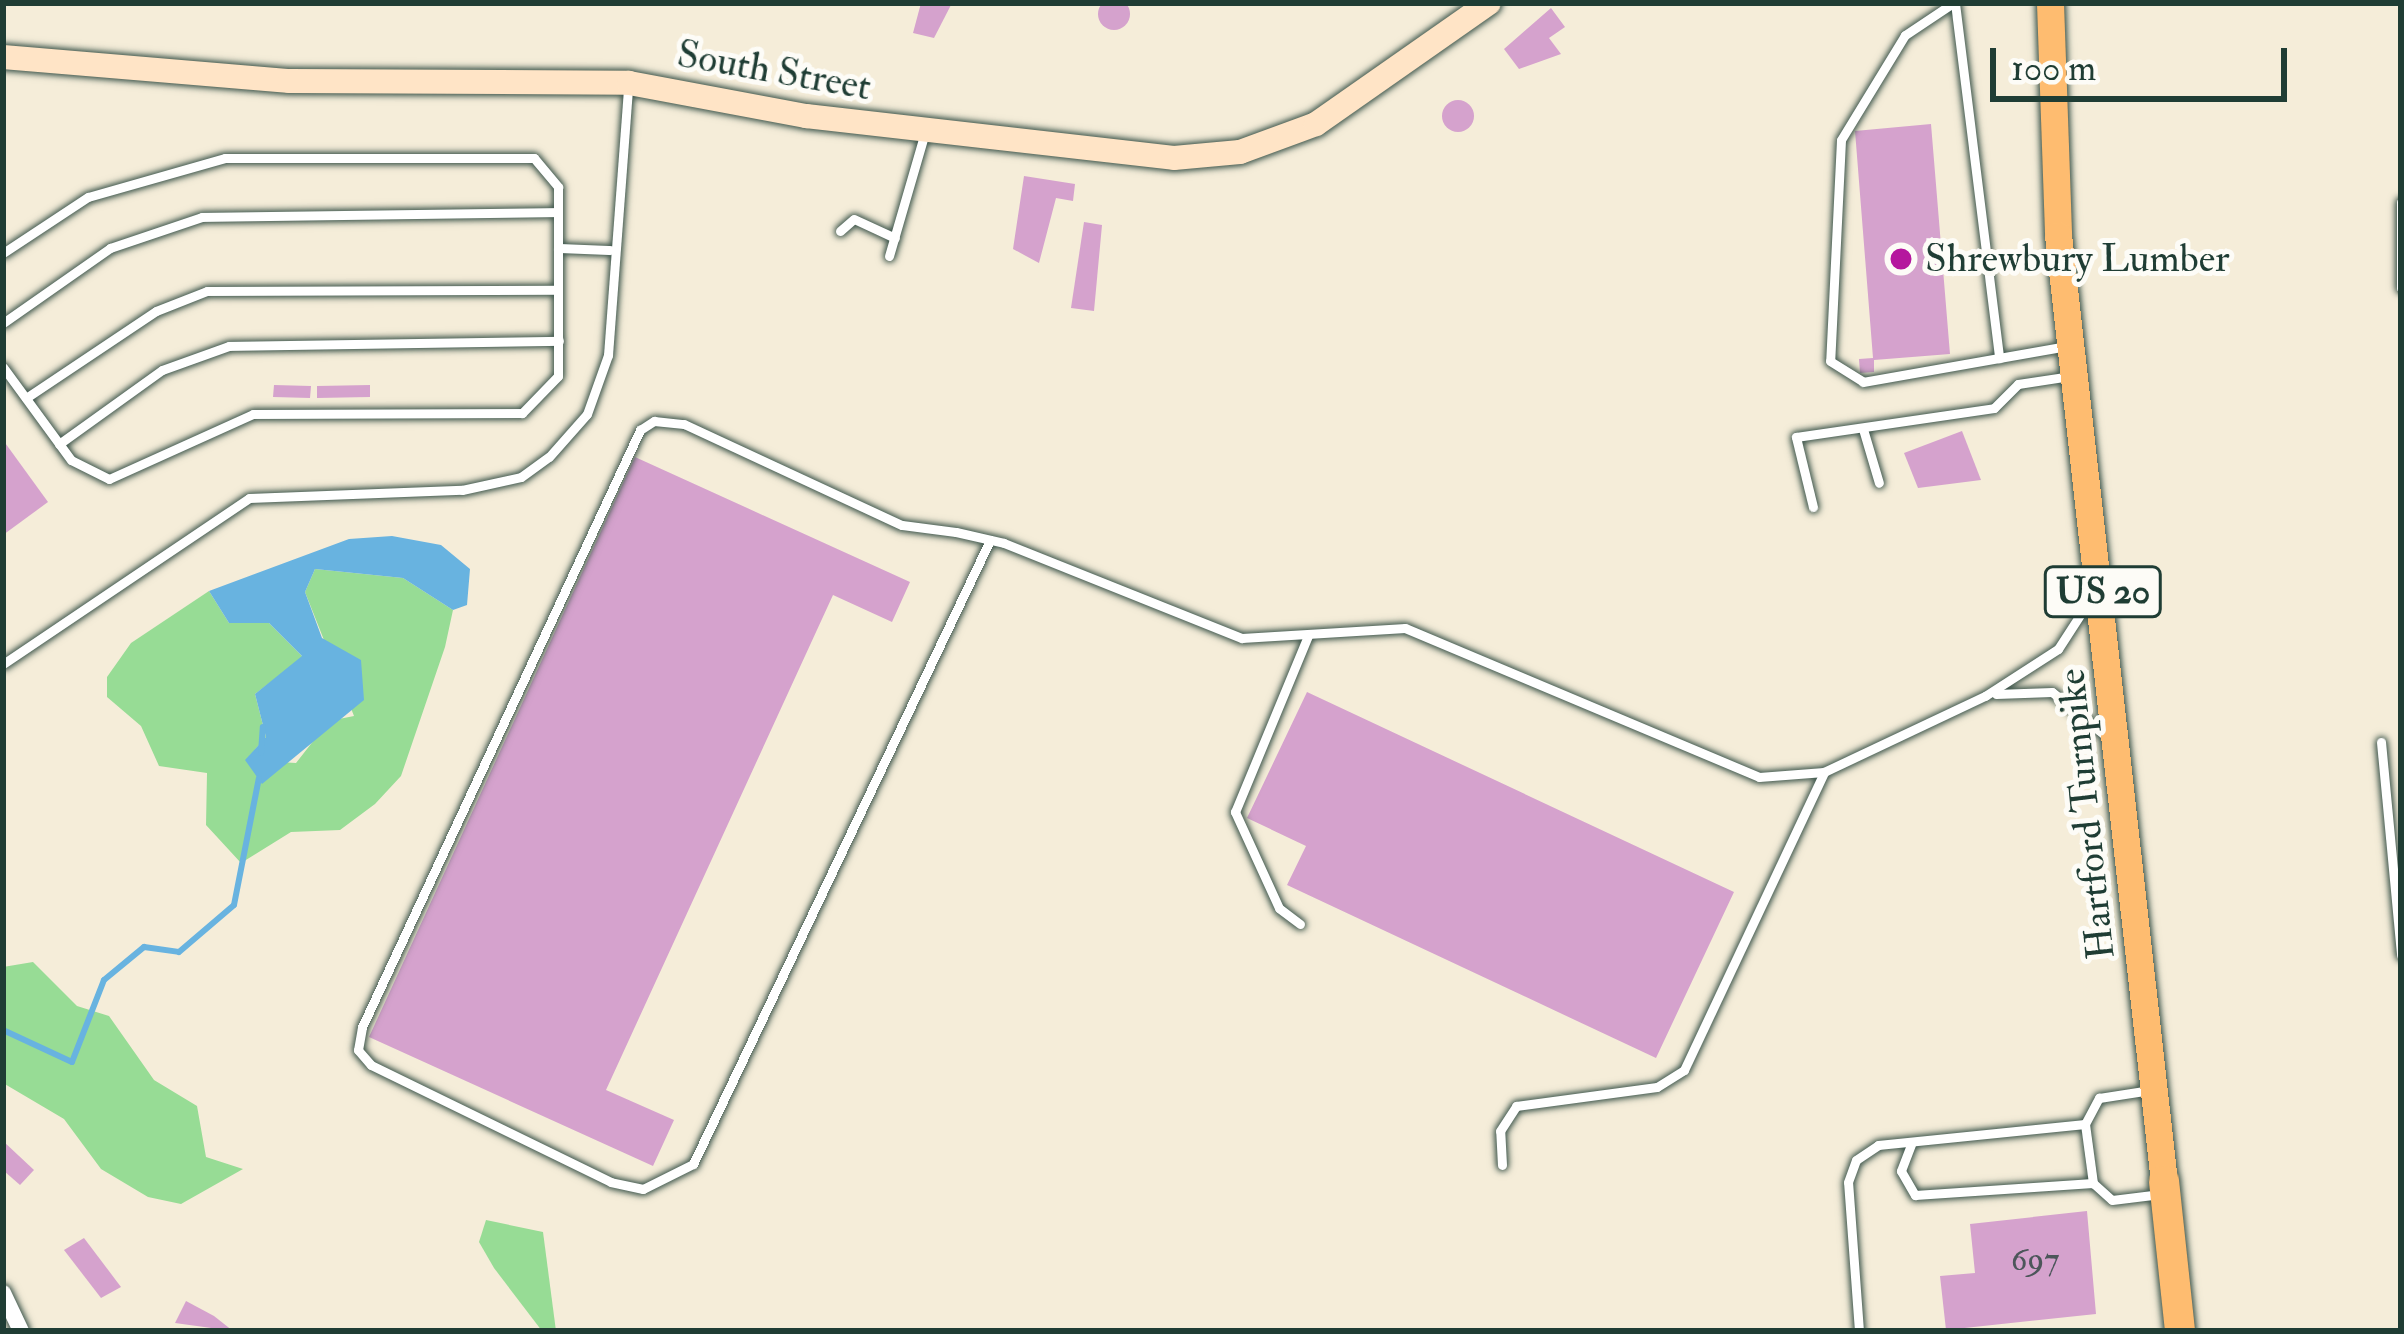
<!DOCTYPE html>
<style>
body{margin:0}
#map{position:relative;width:2404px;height:1334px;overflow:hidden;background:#f5edd9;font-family:"IM FELL Double Pica",serif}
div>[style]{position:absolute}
.green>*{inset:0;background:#97dc95}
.water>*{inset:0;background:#68b3e0}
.stream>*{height:6px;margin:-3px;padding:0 3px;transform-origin:3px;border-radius:3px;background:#68b3e0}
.building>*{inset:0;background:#d5a2cd}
.round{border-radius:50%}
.roads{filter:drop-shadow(0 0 3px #3f574d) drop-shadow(0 0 3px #3f574d)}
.lane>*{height:9px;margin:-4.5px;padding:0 4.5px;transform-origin:4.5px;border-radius:4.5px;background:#fff}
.street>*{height:16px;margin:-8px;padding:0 8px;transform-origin:8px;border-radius:8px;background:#fff}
.secondary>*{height:24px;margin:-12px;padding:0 12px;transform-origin:12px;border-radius:12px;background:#ffe4c6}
.primary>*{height:27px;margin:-13.5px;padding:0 13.5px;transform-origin:13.5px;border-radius:13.5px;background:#febc70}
.highway>*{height:30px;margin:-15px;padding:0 15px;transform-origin:15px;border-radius:15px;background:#febc70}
.dots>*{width:33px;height:33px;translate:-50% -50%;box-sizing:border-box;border:6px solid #fdfcf7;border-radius:50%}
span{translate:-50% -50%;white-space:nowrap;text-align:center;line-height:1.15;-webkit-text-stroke:10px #fdfcf7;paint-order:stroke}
.number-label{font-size:33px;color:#4c565a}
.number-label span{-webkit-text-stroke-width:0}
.shield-label span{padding:3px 9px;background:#fdfcf7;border:3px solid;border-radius:9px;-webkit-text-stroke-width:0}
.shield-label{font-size:36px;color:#1f3d34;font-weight:700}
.street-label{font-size:39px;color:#1f3d34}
.poi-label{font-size:39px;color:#1f3d34}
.left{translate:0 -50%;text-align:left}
.frame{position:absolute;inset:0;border:6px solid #1f3d34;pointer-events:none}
.scale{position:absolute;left:1990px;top:48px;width:297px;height:54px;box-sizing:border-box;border:6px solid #1f3d34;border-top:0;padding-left:15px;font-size:36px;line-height:42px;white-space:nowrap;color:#1f3d34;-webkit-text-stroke:9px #fdfcf7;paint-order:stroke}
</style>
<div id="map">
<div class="green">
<div style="clip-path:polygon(315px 569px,403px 578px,453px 610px,445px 647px,401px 776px,375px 804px,340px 830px,291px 832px,241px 863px,206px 825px,207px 773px,159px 766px,141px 726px,107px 697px,107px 677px,131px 643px,209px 591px,229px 623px,269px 623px,303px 657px,255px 694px,266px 737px,246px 760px,296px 763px,329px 721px,354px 716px,305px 592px)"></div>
<div style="clip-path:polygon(33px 962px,77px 1006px,109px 1016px,154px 1080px,197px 1106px,206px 1157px,243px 1169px,181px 1204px,148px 1197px,101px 1169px,64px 1119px,3px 1083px,3px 967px)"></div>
<div style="clip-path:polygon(486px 1220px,543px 1232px,556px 1331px,542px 1331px,494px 1268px,479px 1242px)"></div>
</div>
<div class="water">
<div style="clip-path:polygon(392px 536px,441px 545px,470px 569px,467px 605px,453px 610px,403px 578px,315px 569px,305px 592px,322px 638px,361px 660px,364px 700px,262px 784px,245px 760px,266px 737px,255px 694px,302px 656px,269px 623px,229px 623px,209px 591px,349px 539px)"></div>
</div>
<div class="stream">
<div style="left:261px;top:753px;width:26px;rotate:-86deg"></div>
<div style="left:3px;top:1030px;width:76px;rotate:24.9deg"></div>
<div style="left:72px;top:1062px;width:88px;rotate:-68.7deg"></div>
<div style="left:104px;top:980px;width:52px;rotate:-39.5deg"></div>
<div style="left:144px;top:947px;width:35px;rotate:8deg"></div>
<div style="left:179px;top:952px;width:72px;rotate:-40.5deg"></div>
<div style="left:234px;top:905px;width:129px;rotate:-78.9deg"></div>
</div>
<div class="building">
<div class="round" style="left:1098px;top:-2px;width:32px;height:32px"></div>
<div style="clip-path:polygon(921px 3px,952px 3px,934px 38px,913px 33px)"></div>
<div style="clip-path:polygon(1551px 8px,1565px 27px,1549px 38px,1561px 54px,1519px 69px,1504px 49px)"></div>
<div class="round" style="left:1442px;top:100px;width:32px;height:32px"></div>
<div style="clip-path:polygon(1931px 124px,1950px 354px,1874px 360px,1874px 372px,1860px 373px,1859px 359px,1873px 358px,1855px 131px)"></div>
<div style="clip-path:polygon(1024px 176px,1075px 184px,1073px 201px,1056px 198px,1039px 263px,1013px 249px)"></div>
<div style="clip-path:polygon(1084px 222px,1102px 225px,1094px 311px,1071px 308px)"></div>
<div style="clip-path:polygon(274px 385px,311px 386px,310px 398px,273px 397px)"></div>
<div style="clip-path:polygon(370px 385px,370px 397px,317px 398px,317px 386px)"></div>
<div style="clip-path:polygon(1962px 431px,1981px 480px,1918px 488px,1904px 453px)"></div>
<div style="clip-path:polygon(3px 440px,48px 502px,3px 535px)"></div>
<div style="clip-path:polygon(635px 457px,910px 582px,892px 622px,833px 595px,606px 1090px,674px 1120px,653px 1166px,369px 1037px)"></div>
<div style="clip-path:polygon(1307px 692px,1734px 892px,1656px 1058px,1287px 885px,1306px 846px,1247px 818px)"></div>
<div style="clip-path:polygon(3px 1141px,34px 1170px,20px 1185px,4px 1171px)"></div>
<div style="clip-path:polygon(2087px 1211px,2096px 1314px,1946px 1330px,1940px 1276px,1975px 1273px,1970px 1224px)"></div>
<div style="clip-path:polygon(84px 1238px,121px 1287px,101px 1298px,64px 1250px)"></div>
<div style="clip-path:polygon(186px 1301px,214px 1316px,233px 1331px,175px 1323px)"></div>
</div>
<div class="roads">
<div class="lane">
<div style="left:1953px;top:3px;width:58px;rotate:146.3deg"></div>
<div style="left:1905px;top:35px;width:123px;rotate:121.4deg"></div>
<div style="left:1841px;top:140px;width:221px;rotate:92.8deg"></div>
<div style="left:1830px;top:361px;width:39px;rotate:32deg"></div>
<div style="left:1863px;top:382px;width:207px;rotate:-10deg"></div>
<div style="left:1955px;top:3px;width:358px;rotate:82.9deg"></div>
<div style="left:2401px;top:202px;width:86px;rotate:90deg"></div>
<div style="left:840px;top:231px;width:18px;rotate:-41deg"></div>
<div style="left:854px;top:219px;width:45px;rotate:24.9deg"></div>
<div style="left:558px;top:248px;width:52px;rotate:2.2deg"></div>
<div style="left:3px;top:253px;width:102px;rotate:-33.4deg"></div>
<div style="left:88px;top:197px;width:142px;rotate:-15.9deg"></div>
<div style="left:225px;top:158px;width:309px"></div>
<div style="left:534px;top:158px;width:38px;rotate:50deg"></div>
<div style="left:558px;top:187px;width:189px;rotate:90deg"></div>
<div style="left:558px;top:376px;width:52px;rotate:134.2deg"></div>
<div style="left:522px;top:413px;width:269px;rotate:179.8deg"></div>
<div style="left:253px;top:414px;width:158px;rotate:155.7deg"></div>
<div style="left:109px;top:479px;width:42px;rotate:-153.4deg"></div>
<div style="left:71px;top:460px;width:115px;rotate:-126.2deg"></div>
<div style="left:889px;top:256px;width:129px;rotate:-73.8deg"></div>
<div style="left:3px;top:323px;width:131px;rotate:-35deg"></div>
<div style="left:110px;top:248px;width:97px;rotate:-18.6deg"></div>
<div style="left:202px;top:217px;width:356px;rotate:-0.8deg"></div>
<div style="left:26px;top:398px;width:156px;rotate:-33.8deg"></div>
<div style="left:156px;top:311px;width:55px;rotate:-21.4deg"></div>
<div style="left:207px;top:291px;width:351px;rotate:-0.2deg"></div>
<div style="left:1863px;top:429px;width:56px;rotate:73.5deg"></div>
<div style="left:59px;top:444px;width:127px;rotate:-35.7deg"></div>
<div style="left:162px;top:370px;width:71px;rotate:-19.7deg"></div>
<div style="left:229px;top:346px;width:330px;rotate:-0.9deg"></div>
<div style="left:1813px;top:507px;width:72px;rotate:-103.7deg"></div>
<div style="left:1796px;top:437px;width:200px;rotate:-8.3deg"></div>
<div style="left:1994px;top:408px;width:34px;rotate:-45deg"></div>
<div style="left:2018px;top:384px;width:54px;rotate:-8.6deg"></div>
<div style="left:990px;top:540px;width:691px;rotate:115.45deg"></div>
<div style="left:693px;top:1164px;width:56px;rotate:153.4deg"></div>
<div style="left:643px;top:1189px;width:33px;rotate:-168deg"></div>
<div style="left:611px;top:1182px;width:267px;rotate:-154deg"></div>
<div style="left:371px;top:1065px;width:20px;rotate:-131deg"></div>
<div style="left:358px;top:1050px;width:23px;rotate:-80deg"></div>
<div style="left:362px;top:1027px;width:659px;rotate:-65.03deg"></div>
<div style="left:640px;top:430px;width:17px;rotate:-33deg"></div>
<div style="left:654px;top:421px;width:30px;rotate:6deg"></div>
<div style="left:684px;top:424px;width:240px;rotate:24.9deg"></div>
<div style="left:902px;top:525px;width:54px;rotate:7.4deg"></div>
<div style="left:956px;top:532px;width:49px;rotate:12.9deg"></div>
<div style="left:1004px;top:543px;width:256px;rotate:21.8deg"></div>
<div style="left:1242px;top:638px;width:163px;rotate:-3.5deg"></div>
<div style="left:1405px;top:628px;width:384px;rotate:22.8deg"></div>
<div style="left:1759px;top:777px;width:65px;rotate:-4.4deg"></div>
<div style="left:1824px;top:772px;width:178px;rotate:-25.3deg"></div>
<div style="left:1985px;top:696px;width:87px;rotate:-32.8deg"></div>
<div style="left:2058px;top:649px;width:57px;rotate:-57.1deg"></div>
<div style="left:3px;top:664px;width:297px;rotate:-34deg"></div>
<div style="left:249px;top:498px;width:213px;rotate:-2.2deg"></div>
<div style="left:462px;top:490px;width:60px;rotate:-12.4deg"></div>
<div style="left:521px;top:477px;width:34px;rotate:-36deg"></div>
<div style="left:549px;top:457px;width:57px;rotate:-48.5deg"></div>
<div style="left:587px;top:414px;width:63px;rotate:-70.4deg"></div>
<div style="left:608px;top:355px;width:268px;rotate:-85.7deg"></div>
<div style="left:1996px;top:694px;width:56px;rotate:-2deg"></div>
<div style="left:2052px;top:692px;width:70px;rotate:39.2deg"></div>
<div style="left:2381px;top:742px;width:214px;rotate:84.6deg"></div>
<div style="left:1300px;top:924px;width:26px;rotate:-143deg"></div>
<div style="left:1279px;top:908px;width:106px;rotate:-114.6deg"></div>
<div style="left:1235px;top:812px;width:191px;rotate:-67.5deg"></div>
<div style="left:2085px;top:1124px;width:60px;rotate:82.3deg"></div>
<div style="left:1912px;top:1142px;width:31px;rotate:111deg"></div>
<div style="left:1901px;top:1171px;width:28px;rotate:60deg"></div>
<div style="left:1915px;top:1195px;width:178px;rotate:-3.9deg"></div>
<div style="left:2093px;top:1183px;width:25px;rotate:42deg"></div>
<div style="left:2112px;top:1200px;width:49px;rotate:-7deg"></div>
<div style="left:1502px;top:1165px;width:34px;rotate:-93deg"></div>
<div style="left:1500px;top:1131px;width:30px;rotate:-57deg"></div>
<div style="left:1516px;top:1106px;width:142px;rotate:-7.7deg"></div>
<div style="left:1657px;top:1087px;width:32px;rotate:-32deg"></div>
<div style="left:1684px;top:1070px;width:329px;rotate:-64.8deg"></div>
<div style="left:1859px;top:1331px;width:149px;rotate:-94.2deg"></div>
<div style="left:1848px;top:1182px;width:23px;rotate:-70deg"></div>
<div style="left:1856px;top:1160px;width:27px;rotate:-34deg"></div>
<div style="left:1878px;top:1145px;width:208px;rotate:-5.8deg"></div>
<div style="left:2085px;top:1124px;width:30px;rotate:-62deg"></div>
<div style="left:2099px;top:1098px;width:52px;rotate:-8.9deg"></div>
</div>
<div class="street">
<div style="left:3px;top:1293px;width:42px;rotate:64.7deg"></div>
</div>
<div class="secondary">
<div style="left:3px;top:57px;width:288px;rotate:4.8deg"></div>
<div style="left:290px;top:81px;width:339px;rotate:0.3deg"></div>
<div style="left:629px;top:83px;width:180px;rotate:10.6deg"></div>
<div style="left:806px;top:116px;width:370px;rotate:6.5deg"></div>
<div style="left:1174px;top:158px;width:66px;rotate:-5.2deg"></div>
<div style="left:1240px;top:152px;width:81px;rotate:-20.2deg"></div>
<div style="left:1316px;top:124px;width:211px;rotate:-35deg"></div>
</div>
<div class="primary">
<div style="left:2050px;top:3px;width:232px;rotate:88deg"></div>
<div style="left:2058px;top:235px;width:952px;rotate:83.61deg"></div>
</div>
<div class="highway">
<div style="left:2164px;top:1181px;width:151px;rotate:83.9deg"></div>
</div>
</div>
<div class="dots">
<div style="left:1901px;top:259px;background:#b5179e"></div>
</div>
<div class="number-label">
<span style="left:2035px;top:1260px">697</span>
</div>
<div class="shield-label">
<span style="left:2103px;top:592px">US 20</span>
</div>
<div class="street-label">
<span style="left:774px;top:71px;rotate:10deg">South Street</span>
<span style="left:2087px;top:814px;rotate:-96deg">Hartford Turnpike</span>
</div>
<div class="poi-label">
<span class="left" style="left:1925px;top:259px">Shrewbury Lumber</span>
</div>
<div class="frame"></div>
<div class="scale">100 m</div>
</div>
